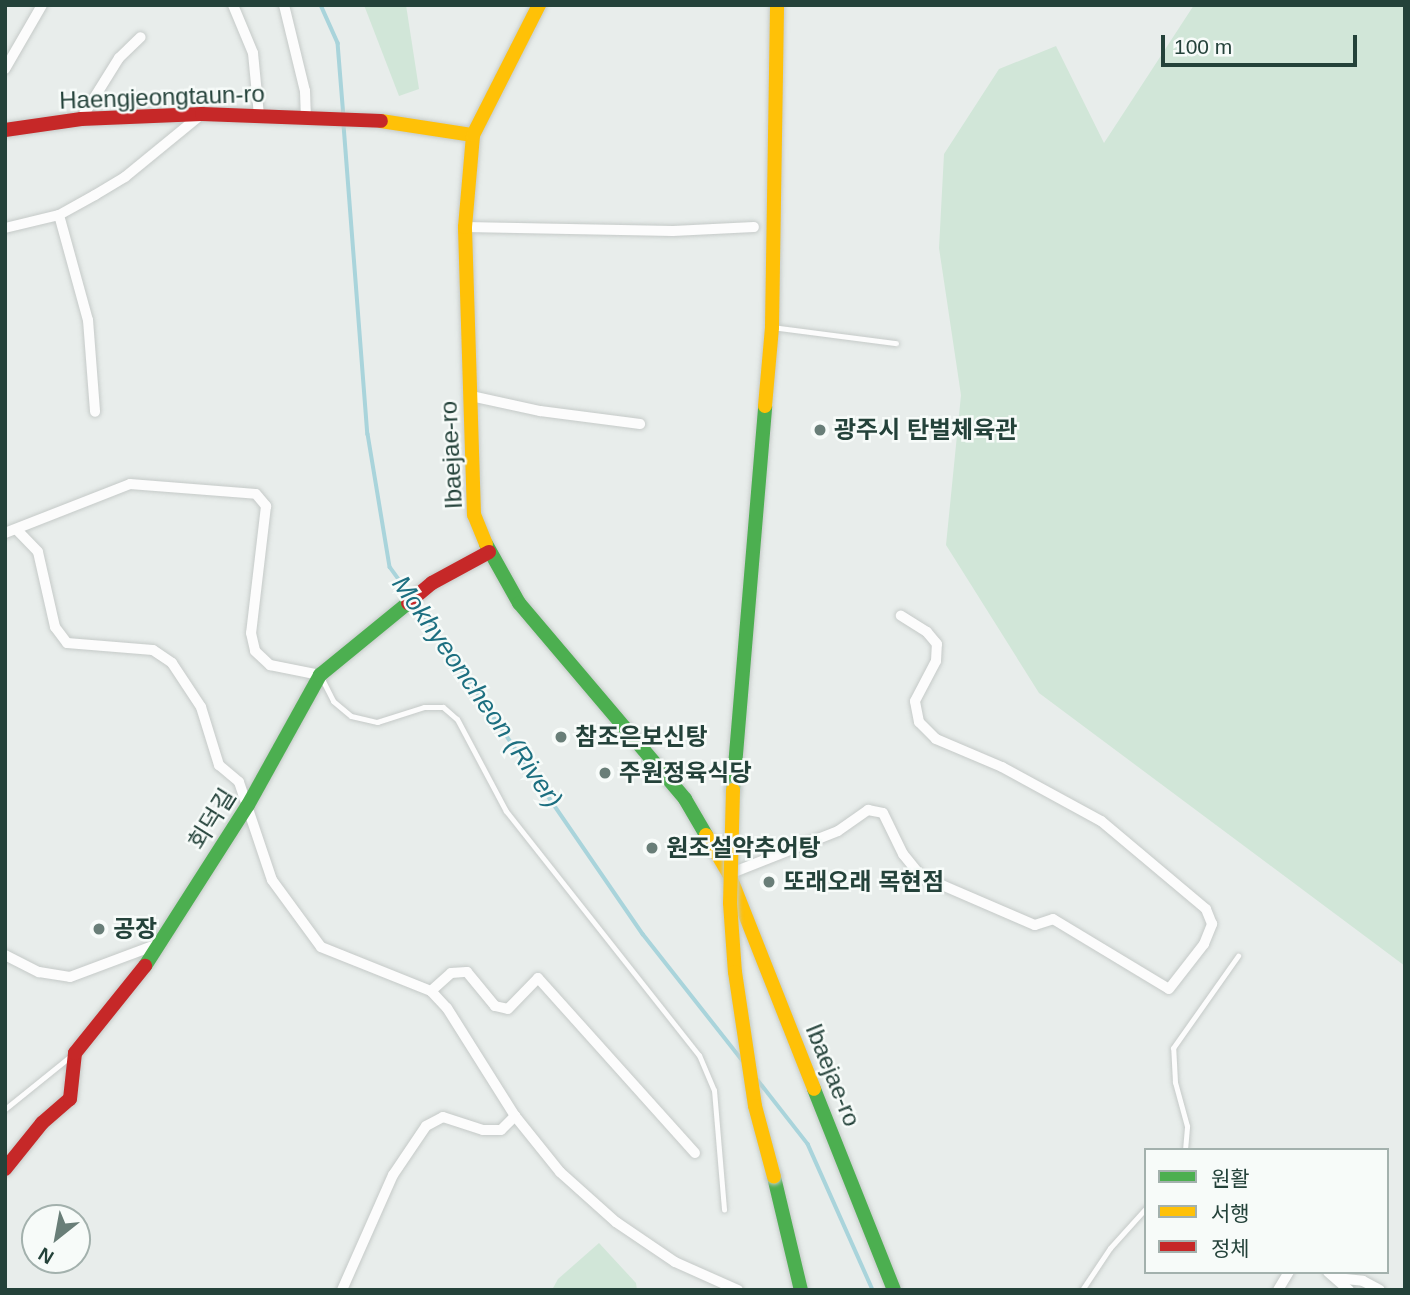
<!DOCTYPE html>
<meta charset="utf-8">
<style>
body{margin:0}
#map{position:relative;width:1410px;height:1295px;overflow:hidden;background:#e8edeb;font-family:Arial,"Noto Sans KR",sans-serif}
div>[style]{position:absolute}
.green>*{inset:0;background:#d1e6d8}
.stream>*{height:3.5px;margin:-1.75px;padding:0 1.75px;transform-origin:1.75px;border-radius:1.75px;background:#a9d4db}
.roads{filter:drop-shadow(0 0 2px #c5cac8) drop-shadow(0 0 2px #c5cac8)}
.lane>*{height:5px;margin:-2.5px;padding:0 2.5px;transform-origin:2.5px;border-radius:2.5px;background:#fcfcfc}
.street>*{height:10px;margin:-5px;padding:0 5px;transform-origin:5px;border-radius:5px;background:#fcfcfc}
.fast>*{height:14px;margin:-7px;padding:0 7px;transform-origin:7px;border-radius:7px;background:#4caf50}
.slow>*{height:14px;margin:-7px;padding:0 7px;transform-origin:7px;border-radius:7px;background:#ffc107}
.jam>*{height:14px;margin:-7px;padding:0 7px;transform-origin:7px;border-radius:7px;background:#c62828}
.bridges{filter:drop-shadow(0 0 2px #c3cbc8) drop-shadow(0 0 2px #c3cbc8)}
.slow-bridge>*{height:14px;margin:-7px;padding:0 7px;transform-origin:7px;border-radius:7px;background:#ffc107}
.dots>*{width:19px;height:19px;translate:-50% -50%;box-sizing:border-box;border:4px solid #f7fbf9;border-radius:50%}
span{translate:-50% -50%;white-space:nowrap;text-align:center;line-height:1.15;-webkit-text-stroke:5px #f7fbf9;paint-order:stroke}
.street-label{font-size:24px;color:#24423a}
.poi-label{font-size:24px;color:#24423a;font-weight:700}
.left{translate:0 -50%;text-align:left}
.water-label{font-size:26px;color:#1c6f80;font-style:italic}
.frame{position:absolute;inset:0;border:7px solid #24423a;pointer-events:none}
.legend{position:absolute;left:1144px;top:1148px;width:245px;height:126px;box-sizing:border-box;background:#f7fbf9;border:2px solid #a3b1ad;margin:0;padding:9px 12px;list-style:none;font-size:21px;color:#24423a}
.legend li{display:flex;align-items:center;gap:14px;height:35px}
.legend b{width:35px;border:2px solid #a3b1ad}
.north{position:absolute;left:21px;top:1204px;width:70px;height:70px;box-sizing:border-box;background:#f7fbf9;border:2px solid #a3b1ad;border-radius:50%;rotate:211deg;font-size:19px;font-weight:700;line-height:28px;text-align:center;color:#24423a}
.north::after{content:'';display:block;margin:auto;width:24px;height:32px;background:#697e78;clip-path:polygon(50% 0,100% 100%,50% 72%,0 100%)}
.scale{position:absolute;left:1161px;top:35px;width:196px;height:32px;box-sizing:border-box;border:4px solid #24423a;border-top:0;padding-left:9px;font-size:21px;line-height:24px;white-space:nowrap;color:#24423a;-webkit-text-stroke:5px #f7fbf9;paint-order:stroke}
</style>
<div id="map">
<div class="green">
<div style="clip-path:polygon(364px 5px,406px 5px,419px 89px,399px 96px)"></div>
<div style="clip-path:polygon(1194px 5px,1405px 5px,1405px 966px,1039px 693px,946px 545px,961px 395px,939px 248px,944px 154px,999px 69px,1056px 46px,1104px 143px)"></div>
<div style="clip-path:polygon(599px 1243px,636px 1283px,637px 1290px,552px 1290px,558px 1279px)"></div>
</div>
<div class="stream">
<div style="left:321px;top:5px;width:42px;rotate:65.9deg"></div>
<div style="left:338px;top:43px;width:74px;rotate:85.4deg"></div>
<div style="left:344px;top:125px;width:310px;rotate:85.6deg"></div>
<div style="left:368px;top:434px;width:135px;rotate:80.6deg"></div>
<div style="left:390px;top:567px;width:34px;rotate:54deg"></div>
<div style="left:414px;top:601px;width:404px;rotate:55.5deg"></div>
<div style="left:643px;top:934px;width:162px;rotate:51.8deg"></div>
<div style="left:757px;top:1079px;width:83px;rotate:51.9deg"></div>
<div style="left:808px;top:1144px;width:160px;rotate:66deg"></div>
</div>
<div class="roads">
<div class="lane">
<div style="left:772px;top:327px;width:125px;rotate:7.4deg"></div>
<div style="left:321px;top:677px;width:27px;rotate:63deg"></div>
<div style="left:333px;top:701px;width:23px;rotate:40deg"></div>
<div style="left:351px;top:716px;width:27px;rotate:13deg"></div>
<div style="left:377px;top:722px;width:49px;rotate:-17.7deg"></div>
<div style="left:424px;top:707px;width:19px"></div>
<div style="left:443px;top:707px;width:18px;rotate:41deg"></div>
<div style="left:457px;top:719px;width:104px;rotate:62deg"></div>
<div style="left:506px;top:811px;width:311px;rotate:51.7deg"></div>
<div style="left:699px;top:1055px;width:38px;rotate:67deg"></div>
<div style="left:714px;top:1090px;width:120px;rotate:85.2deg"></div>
<div style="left:5px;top:1109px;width:86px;rotate:-38.9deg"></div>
<div style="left:1185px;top:1150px;width:24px;rotate:-85deg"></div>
<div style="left:1187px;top:1126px;width:46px;rotate:-105.3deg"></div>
<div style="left:1175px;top:1082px;width:34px;rotate:-93deg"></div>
<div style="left:1173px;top:1048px;width:113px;rotate:-54.8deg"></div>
<div style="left:1082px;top:1290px;width:50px;rotate:-56.3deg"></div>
<div style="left:1110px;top:1248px;width:54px;rotate:-48deg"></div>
</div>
<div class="street">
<div style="left:233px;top:5px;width:52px;rotate:67.4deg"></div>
<div style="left:253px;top:53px;width:62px;rotate:84.5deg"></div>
<div style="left:284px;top:5px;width:89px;rotate:76.3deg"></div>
<div style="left:305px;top:91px;width:26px;rotate:88deg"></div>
<div style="left:5px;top:69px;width:74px;rotate:-60deg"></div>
<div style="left:81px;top:119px;width:72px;rotate:-58.1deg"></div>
<div style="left:119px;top:58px;width:30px;rotate:-44deg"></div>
<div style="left:59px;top:215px;width:109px;rotate:74.6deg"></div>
<div style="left:88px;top:320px;width:92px;rotate:85.6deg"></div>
<div style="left:465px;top:227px;width:208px;rotate:1.1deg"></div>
<div style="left:673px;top:231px;width:81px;rotate:-2.8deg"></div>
<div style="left:5px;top:228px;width:56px;rotate:-13.5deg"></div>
<div style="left:59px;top:215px;width:41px;rotate:-29.1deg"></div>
<div style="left:95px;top:195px;width:35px;rotate:-31deg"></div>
<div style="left:125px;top:177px;width:99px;rotate:-39.3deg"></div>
<div style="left:471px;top:396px;width:71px;rotate:12.3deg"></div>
<div style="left:540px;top:411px;width:101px;rotate:7.4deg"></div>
<div style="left:17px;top:530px;width:30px;rotate:46deg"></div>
<div style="left:38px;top:552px;width:77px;rotate:77.2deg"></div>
<div style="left:55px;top:627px;width:20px;rotate:53deg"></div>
<div style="left:67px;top:643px;width:86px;rotate:4.7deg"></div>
<div style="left:153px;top:650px;width:23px;rotate:34deg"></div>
<div style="left:172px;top:663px;width:53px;rotate:56.6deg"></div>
<div style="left:201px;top:707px;width:61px;rotate:72.8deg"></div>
<div style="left:219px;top:765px;width:26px;rotate:40deg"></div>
<div style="left:239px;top:782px;width:103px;rotate:71.4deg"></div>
<div style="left:272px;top:880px;width:83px;rotate:53.8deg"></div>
<div style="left:321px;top:947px;width:118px;rotate:21.8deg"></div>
<div style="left:431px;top:991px;width:23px;rotate:47deg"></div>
<div style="left:447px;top:1008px;width:128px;rotate:57.8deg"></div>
<div style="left:515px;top:1116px;width:72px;rotate:51.2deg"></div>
<div style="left:560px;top:1172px;width:75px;rotate:41.8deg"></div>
<div style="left:616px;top:1222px;width:71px;rotate:34.1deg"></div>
<div style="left:675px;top:1262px;width:69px;rotate:24deg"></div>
<div style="left:5px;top:533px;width:134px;rotate:-21.4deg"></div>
<div style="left:130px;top:484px;width:126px;rotate:4.5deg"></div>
<div style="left:256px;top:494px;width:16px;rotate:50deg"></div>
<div style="left:266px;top:506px;width:128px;rotate:96.7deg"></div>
<div style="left:251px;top:633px;width:18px;rotate:77deg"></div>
<div style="left:255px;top:651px;width:21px;rotate:43deg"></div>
<div style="left:270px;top:665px;width:51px;rotate:11.3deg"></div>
<div style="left:729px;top:874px;width:117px;rotate:-21.5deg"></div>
<div style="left:838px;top:831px;width:37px;rotate:-35deg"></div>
<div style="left:868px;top:810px;width:15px;rotate:11deg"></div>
<div style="left:883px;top:813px;width:46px;rotate:64deg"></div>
<div style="left:903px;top:854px;width:28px;rotate:51deg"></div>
<div style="left:921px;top:876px;width:124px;rotate:23.3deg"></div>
<div style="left:1035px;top:925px;width:19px;rotate:-18deg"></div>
<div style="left:1053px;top:919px;width:135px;rotate:31.1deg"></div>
<div style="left:1169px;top:989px;width:57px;rotate:-52.1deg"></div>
<div style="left:1204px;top:944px;width:22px;rotate:-68deg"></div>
<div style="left:1212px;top:924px;width:16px;rotate:-112deg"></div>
<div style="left:1206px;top:909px;width:137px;rotate:-140deg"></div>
<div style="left:1101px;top:821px;width:113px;rotate:-151.4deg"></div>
<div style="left:1002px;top:767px;width:72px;rotate:-157deg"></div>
<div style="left:936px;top:739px;width:24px;rotate:-135deg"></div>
<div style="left:919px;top:722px;width:21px;rotate:-101deg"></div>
<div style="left:915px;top:701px;width:45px;rotate:-62.3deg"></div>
<div style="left:936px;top:661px;width:17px;rotate:-87deg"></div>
<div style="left:937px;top:644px;width:16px;rotate:-130deg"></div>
<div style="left:927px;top:632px;width:31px;rotate:-148deg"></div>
<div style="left:5px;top:955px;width:38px;rotate:27deg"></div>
<div style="left:39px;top:972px;width:31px;rotate:9deg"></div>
<div style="left:70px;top:977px;width:97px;rotate:-20.5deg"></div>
<div style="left:431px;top:991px;width:27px;rotate:-42deg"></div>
<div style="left:451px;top:973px;width:16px;rotate:-4deg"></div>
<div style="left:467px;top:972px;width:44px;rotate:50.5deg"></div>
<div style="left:495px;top:1006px;width:13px;rotate:13deg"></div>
<div style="left:508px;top:1009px;width:43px;rotate:-45.9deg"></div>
<div style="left:538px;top:978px;width:235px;rotate:48.1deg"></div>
<div style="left:1328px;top:1272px;width:28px;rotate:41deg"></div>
<div style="left:1336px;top:1278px;width:27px;rotate:6deg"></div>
<div style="left:1363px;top:1281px;width:19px;rotate:28deg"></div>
<div style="left:342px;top:1290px;width:126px;rotate:-66.1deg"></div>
<div style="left:393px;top:1175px;width:59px;rotate:-56deg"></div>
<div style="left:426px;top:1126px;width:19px;rotate:-28deg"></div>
<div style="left:443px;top:1117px;width:42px;rotate:18deg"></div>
<div style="left:483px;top:1130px;width:18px"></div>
<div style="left:501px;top:1130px;width:20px;rotate:-45deg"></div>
<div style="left:1278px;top:1290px;width:21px;rotate:-59deg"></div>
</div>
<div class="fast">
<div style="left:486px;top:544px;width:68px;rotate:60.8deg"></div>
<div style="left:519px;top:603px;width:257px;rotate:49.7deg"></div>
<div style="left:685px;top:799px;width:42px;rotate:59.7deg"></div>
<div style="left:733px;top:790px;width:385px;rotate:-85.2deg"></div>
<div style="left:145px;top:966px;width:191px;rotate:-57.4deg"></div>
<div style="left:248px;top:805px;width:149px;rotate:-61deg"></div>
<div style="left:320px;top:675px;width:114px;rotate:-39.3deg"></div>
<div style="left:814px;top:1089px;width:216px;rotate:68.3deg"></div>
<div style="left:774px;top:1177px;width:116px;rotate:76.6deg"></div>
</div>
<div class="slow">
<div style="left:381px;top:121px;width:93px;rotate:8.7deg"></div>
<div style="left:765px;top:406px;width:79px;rotate:-84.9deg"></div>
<div style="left:772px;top:327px;width:322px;rotate:-89.1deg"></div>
<div style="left:486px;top:544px;width:31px;rotate:-112deg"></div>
<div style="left:474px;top:515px;width:288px;rotate:-91.8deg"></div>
<div style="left:465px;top:227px;width:92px;rotate:-85deg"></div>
<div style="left:473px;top:135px;width:146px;rotate:-63.1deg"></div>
<div style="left:706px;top:835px;width:45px;rotate:59.5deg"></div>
<div style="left:729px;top:874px;width:231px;rotate:68.4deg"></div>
</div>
<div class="jam">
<div style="left:5px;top:130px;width:77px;rotate:-8.2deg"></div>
<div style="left:81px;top:119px;width:121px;rotate:-2.4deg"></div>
<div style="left:202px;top:114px;width:179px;rotate:2.2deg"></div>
<div style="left:408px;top:603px;width:31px;rotate:-40deg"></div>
<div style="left:432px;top:583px;width:65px;rotate:-28.5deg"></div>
<div style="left:5px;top:1169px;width:59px;rotate:-51.2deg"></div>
<div style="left:42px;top:1123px;width:37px;rotate:-41deg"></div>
<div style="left:70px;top:1099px;width:46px;rotate:-83.8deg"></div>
<div style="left:75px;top:1053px;width:112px;rotate:-51.2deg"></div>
</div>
</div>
<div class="bridges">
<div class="slow-bridge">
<div style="left:733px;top:790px;width:113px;rotate:91.5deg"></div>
<div style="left:730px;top:903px;width:69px;rotate:85.9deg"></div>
<div style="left:735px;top:972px;width:135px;rotate:81.5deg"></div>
<div style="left:755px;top:1106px;width:73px;rotate:75deg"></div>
</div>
</div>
<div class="dots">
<div style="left:820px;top:430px;background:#697e78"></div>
<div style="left:561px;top:737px;background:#697e78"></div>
<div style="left:605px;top:773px;background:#697e78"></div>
<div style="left:652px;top:848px;background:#697e78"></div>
<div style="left:769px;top:882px;background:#697e78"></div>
<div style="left:99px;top:929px;background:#697e78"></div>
</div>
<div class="street-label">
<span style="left:162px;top:97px;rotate:-2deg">Haengjeongtaun-ro</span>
<span style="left:451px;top:455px;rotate:-93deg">Ibaejae-ro</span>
<span style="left:212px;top:819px;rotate:-58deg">회덕길</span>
<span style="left:833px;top:1075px;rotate:68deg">Ibaejae-ro</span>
</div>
<div class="poi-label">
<span class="left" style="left:834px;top:430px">광주시 탄벌체육관</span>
<span class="left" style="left:575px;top:737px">참조은보신탕</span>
<span class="left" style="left:619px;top:773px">주원정육식당</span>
<span class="left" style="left:666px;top:848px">원조설악추어탕</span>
<span class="left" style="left:783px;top:882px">또래오래 목현점</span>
<span class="left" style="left:113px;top:929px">공장</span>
</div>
<div class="water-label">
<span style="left:477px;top:692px;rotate:55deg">Mokhyeoncheon (River)</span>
</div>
<div class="frame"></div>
<ul class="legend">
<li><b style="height:9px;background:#4caf50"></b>원활</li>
<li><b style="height:9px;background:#ffc107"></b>서행</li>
<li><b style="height:9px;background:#c62828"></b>정체</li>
</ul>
<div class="north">N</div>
<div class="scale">100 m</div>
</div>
